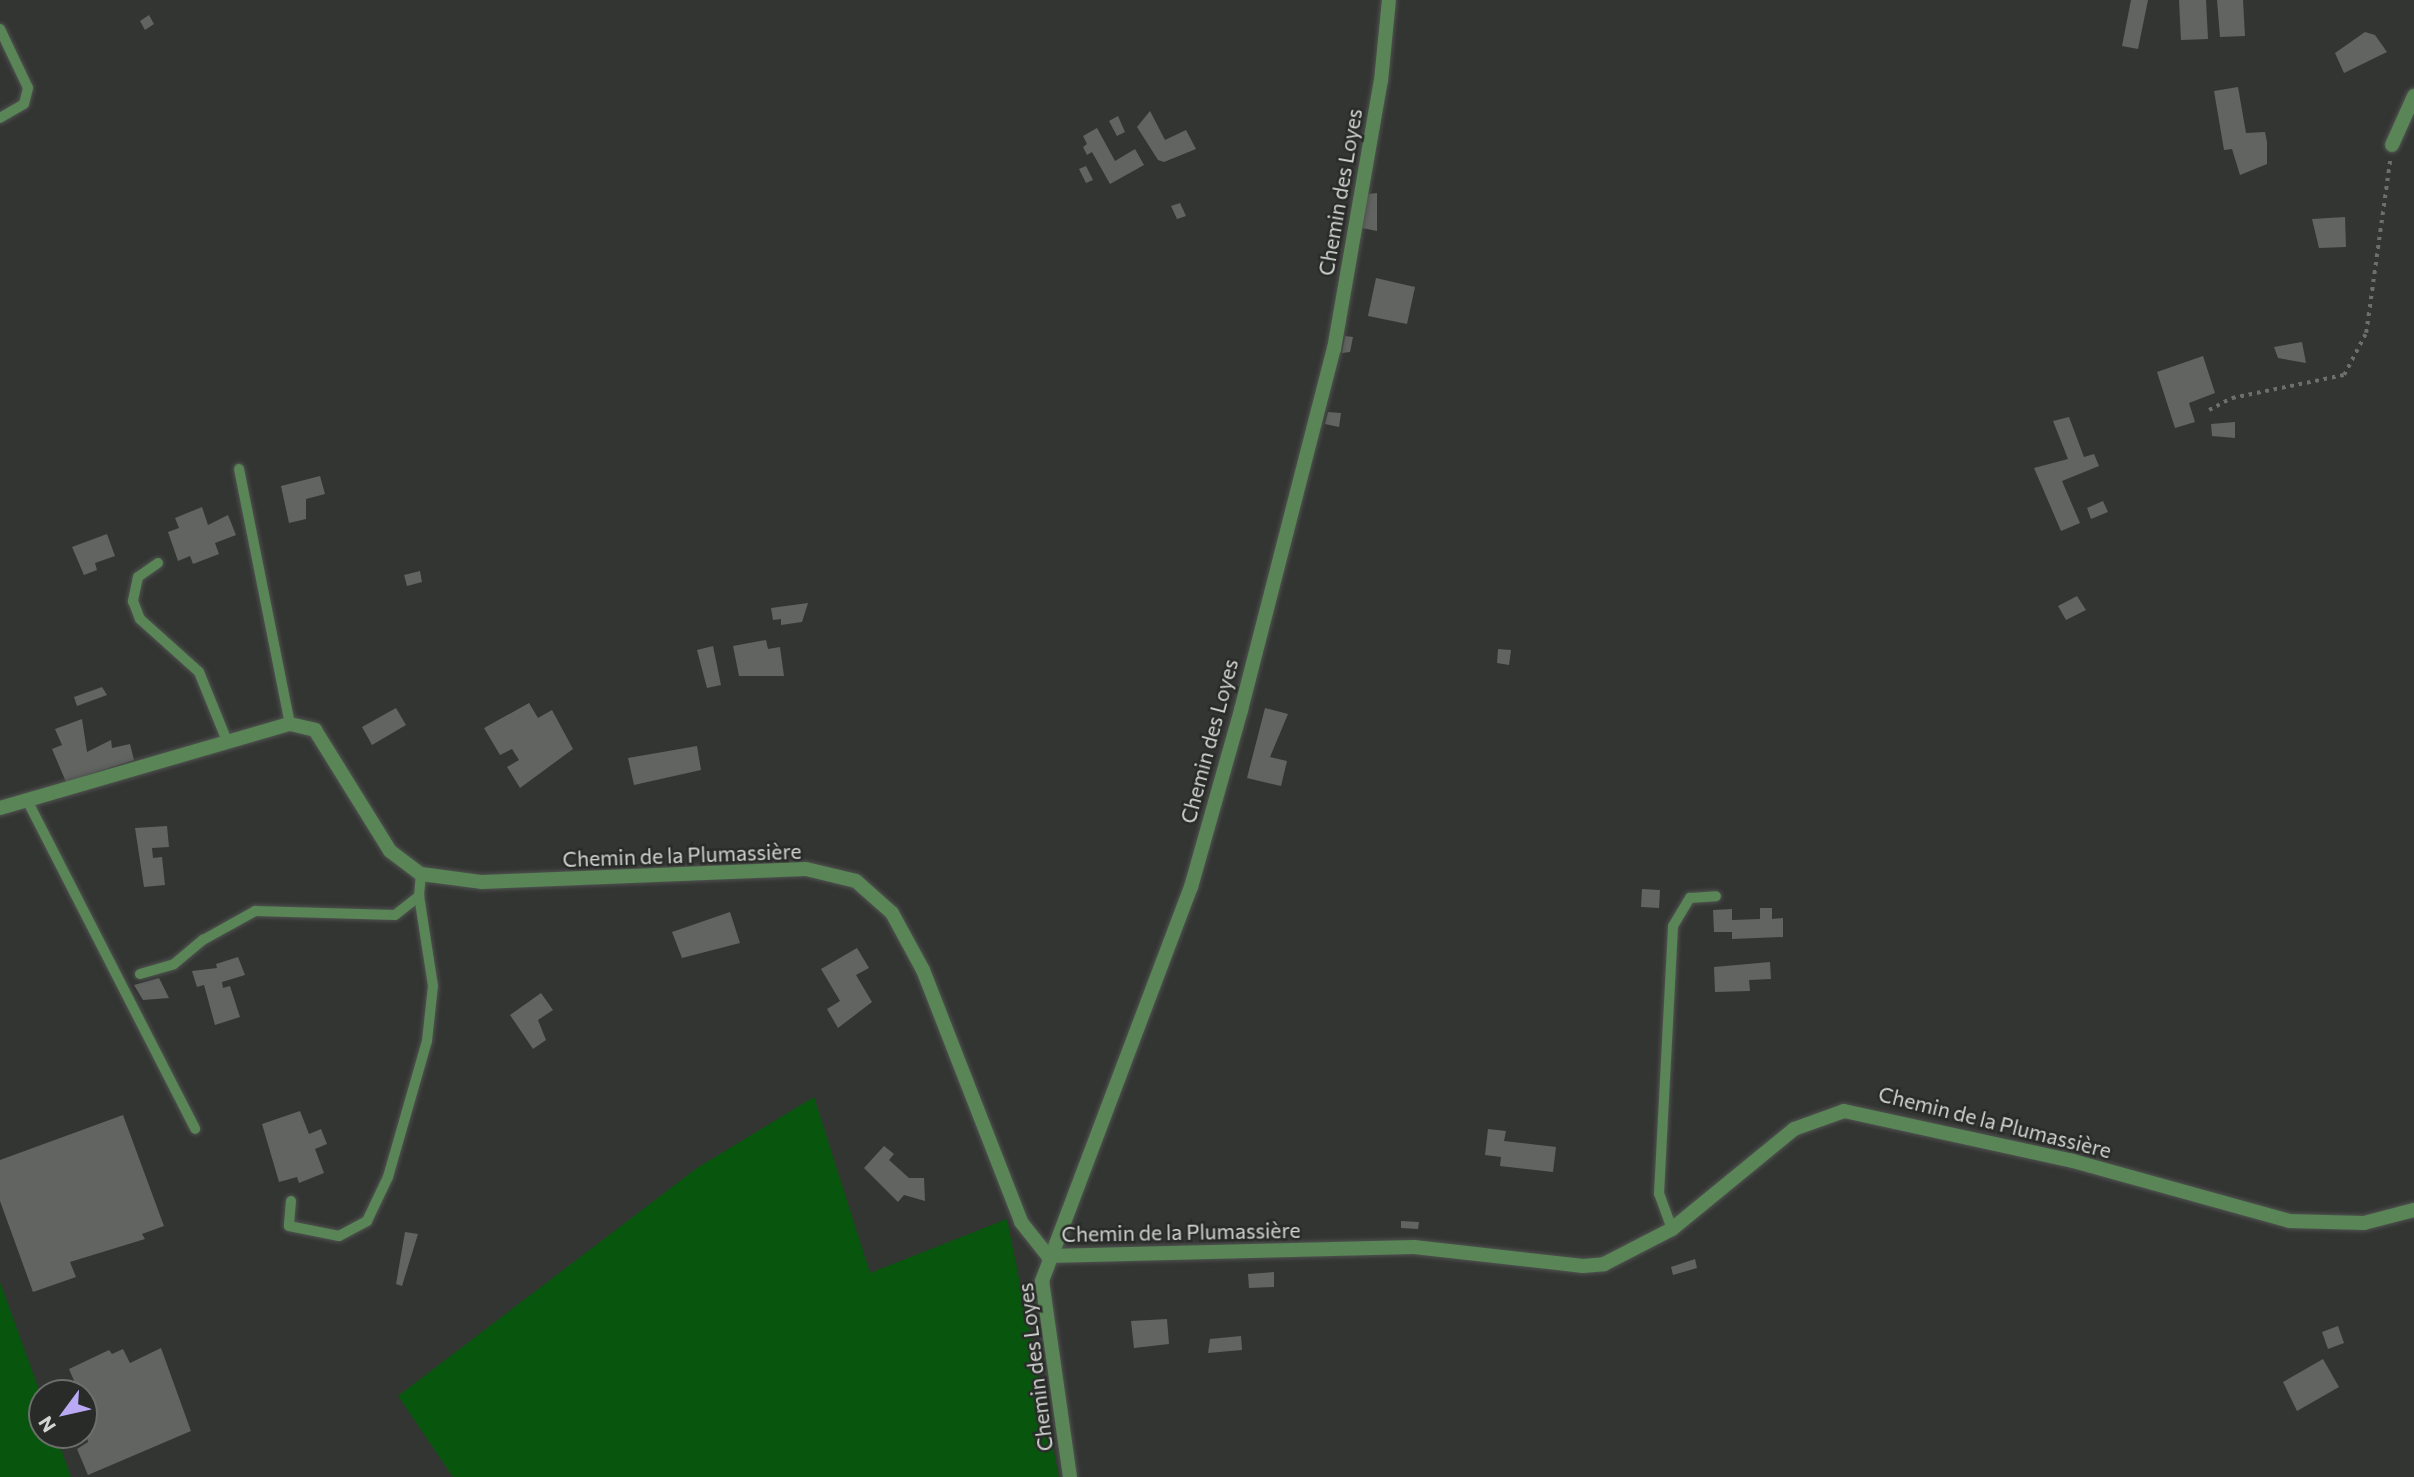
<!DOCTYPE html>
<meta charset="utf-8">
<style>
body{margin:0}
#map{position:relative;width:2414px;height:1477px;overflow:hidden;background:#333533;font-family:Commissioner,sans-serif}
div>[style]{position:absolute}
.green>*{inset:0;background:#08550d}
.building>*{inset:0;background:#616461}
.path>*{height:3.5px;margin-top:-1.75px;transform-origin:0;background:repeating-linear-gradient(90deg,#6d6f6d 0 3.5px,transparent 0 8.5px)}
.roads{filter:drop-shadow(0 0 2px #505250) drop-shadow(0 0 2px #505250)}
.service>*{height:10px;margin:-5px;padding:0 5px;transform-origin:5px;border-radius:5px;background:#598557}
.minor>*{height:14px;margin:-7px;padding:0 7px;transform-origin:7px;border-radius:7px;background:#598557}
.tertiary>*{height:14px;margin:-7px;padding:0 7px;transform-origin:7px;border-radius:7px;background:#598557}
span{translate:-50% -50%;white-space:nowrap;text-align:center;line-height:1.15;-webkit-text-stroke:5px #292b29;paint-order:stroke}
.street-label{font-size:21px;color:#d3d5d3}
.north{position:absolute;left:28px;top:1379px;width:70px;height:70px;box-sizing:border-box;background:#292b29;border:2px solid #6d6f6d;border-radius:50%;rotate:237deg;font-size:19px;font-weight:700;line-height:28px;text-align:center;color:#d3d5d3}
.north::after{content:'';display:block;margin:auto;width:24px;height:32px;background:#baaaf6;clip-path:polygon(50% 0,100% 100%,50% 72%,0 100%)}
</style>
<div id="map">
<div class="green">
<div style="clip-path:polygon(814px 1097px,870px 1273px,1007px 1219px,1059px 1477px,453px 1477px,398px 1396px,697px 1168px)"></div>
<div style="clip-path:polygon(0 1282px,42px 1398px,42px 1435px,56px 1435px,71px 1477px,0 1477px)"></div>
</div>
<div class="building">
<div style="clip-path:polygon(2131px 0,2148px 0,2138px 49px,2122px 46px)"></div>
<div style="clip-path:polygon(2179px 0,2206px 0,2208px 39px,2181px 40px)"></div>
<div style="clip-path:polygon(2217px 0,2243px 0,2245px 36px,2220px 37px)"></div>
<div style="clip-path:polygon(149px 15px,154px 24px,145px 30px,140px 21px)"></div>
<div style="clip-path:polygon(2365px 32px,2375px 35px,2387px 52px,2344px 73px,2335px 53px)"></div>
<div style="clip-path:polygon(2238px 87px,2246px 133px,2265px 132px,2267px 142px,2267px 164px,2240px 175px,2232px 149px,2224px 150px,2214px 91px)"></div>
<div style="clip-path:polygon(1150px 111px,1165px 140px,1186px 130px,1196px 149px,1164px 162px,1158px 160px,1137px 127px)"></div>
<div style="clip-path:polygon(1118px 116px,1125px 132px,1117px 136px,1109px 121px)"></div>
<div style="clip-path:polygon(1097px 128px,1115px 161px,1135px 149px,1144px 165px,1110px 184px,1092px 152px,1087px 155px,1083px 147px,1087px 144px,1083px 136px)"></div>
<div style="clip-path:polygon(1086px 166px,1093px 180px,1086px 183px,1079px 169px)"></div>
<div style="clip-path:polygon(1377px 193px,1377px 231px,1362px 228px,1368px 194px)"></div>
<div style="clip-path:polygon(1180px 203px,1186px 216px,1177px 219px,1171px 206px)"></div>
<div style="clip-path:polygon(2345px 217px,2346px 247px,2319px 248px,2312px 219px)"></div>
<div style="clip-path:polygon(1376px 278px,1415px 287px,1407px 324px,1368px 316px)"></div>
<div style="clip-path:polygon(1345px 336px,1353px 337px,1350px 352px,1342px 353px)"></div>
<div style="clip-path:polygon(2302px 342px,2306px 363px,2278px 358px,2274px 347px)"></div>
<div style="clip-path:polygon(2203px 356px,2215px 393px,2189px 403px,2195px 422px,2175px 428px,2157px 372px)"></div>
<div style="clip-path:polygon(1328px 412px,1341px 413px,1339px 427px,1325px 424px)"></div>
<div style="clip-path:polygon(2069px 417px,2084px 457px,2094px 454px,2099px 466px,2062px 481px,2080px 523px,2061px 531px,2034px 468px,2068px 459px,2053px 421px)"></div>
<div style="clip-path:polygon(2235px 422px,2235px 438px,2212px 436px,2211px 424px)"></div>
<div style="clip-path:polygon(320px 476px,325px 494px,306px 499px,306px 519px,289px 523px,281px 486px)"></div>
<div style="clip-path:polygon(2103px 501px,2108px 512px,2091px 519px,2087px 508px)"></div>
<div style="clip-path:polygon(202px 507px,208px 525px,228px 515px,236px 535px,215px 543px,219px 554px,193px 564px,190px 556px,178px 561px,168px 532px,179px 528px,175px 518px)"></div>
<div style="clip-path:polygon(107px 534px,115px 556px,95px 563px,97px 570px,84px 575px,72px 547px)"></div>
<div style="clip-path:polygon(420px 571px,422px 582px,407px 586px,404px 575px)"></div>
<div style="clip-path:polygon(2077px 596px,2086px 610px,2066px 620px,2058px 606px)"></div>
<div style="clip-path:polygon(808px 603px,802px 622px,781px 625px,781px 619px,773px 620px,771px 608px)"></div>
<div style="clip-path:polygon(766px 640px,768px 649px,780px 647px,784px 676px,739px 676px,733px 646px)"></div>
<div style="clip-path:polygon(713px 646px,721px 685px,707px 688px,697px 650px)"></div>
<div style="clip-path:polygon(1498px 649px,1511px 650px,1509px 665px,1497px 663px)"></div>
<div style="clip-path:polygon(102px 687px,107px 695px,77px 706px,74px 697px)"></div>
<div style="clip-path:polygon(529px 703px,538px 718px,552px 710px,573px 749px,520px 788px,507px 767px,519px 760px,512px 749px,500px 755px,484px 728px)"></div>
<div style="clip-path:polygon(396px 708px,406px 725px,372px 745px,362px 727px)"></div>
<div style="clip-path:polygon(1265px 708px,1288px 714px,1270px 757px,1287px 761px,1281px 786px,1247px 778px)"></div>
<div style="clip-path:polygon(82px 719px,87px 752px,111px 740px,112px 748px,130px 744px,134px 760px,66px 782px,52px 749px,62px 745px,55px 729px)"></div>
<div style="clip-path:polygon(697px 746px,701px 770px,634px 785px,628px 758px)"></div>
<div style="clip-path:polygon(167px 826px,169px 847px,152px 848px,153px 858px,162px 857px,165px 885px,144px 887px,135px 828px)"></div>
<div style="clip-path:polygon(1642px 889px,1660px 890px,1659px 908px,1641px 907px)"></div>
<div style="clip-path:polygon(1760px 908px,1772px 908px,1772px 919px,1783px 918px,1783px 937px,1732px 939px,1732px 932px,1714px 932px,1713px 910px,1732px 909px,1732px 920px,1760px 919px)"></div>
<div style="clip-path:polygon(730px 912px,740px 943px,682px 958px,672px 932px)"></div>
<div style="clip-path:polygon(857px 948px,869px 968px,856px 975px,872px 1002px,838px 1028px,827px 1009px,840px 1001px,821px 969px)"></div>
<div style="clip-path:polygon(238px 957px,245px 975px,222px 982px,223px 988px,230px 986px,240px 1017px,215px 1025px,204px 985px,197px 987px,192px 971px,217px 968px,216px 964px)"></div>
<div style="clip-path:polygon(1770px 962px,1771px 979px,1749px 980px,1750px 991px,1715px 992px,1714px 967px)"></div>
<div style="clip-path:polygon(159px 978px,169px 998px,143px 1000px,134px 985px)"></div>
<div style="clip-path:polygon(541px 993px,553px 1010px,538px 1020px,546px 1040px,533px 1049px,510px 1015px)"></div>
<div style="clip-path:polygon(300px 1111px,309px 1134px,321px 1129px,327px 1144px,315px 1149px,324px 1173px,299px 1183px,297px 1177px,279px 1182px,262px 1124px)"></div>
<div style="clip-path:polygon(123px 1115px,164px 1226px,142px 1234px,145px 1239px,70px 1262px,76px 1277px,33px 1292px,0 1201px,0 1160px)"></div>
<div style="clip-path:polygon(1488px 1129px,1506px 1131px,1504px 1141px,1556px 1147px,1553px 1172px,1500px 1166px,1501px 1157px,1485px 1155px)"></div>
<div style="clip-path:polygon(884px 1146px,894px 1154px,889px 1160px,909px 1178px,924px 1178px,925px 1201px,904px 1195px,898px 1202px,864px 1168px)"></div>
<div style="clip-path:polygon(1401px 1221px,1419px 1222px,1418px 1229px,1401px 1228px)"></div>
<div style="clip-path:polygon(405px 1232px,418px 1234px,402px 1286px,396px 1284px)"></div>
<div style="clip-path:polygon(1695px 1259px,1697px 1268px,1673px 1275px,1671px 1267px)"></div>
<div style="clip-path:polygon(1274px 1272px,1274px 1287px,1249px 1288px,1248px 1274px)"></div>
<div style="clip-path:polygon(1167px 1319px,1169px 1344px,1134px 1348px,1131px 1321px)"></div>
<div style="clip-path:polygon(2338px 1326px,2344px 1343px,2328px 1349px,2322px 1332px)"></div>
<div style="clip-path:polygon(1241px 1336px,1242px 1350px,1208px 1353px,1210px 1339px)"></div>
<div style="clip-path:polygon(161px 1348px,191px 1431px,88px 1475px,77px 1449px,88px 1442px,84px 1423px,89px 1421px,84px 1393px,64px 1389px,75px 1383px,69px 1369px,109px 1350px,112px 1354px,123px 1349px,130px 1363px)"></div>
<div style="clip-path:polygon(2323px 1359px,2339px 1387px,2297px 1411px,2283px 1382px)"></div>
</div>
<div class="path">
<div style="left:2209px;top:410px;width:26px;rotate:-28deg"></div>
<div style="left:2232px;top:398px;width:114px;rotate:-11.6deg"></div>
<div style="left:2344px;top:375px;width:47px;rotate:-62.4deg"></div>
<div style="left:2366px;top:333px;width:174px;rotate:-82.1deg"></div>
</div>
<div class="roads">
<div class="service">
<div style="left:0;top:29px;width:65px;rotate:64.6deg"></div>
<div style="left:28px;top:88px;width:16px;rotate:104deg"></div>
<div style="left:24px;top:104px;width:28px;rotate:150deg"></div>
<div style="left:239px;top:469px;width:260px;rotate:78.7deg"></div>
<div style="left:158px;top:563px;width:24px;rotate:145deg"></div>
<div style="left:138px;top:577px;width:25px;rotate:102deg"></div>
<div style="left:133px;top:601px;width:19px;rotate:69deg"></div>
<div style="left:140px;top:619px;width:79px;rotate:41.9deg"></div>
<div style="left:199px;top:672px;width:74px;rotate:67.9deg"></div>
<div style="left:28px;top:802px;width:367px;rotate:62.9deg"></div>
<div style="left:140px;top:974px;width:35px;rotate:-16deg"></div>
<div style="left:174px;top:964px;width:38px;rotate:-40deg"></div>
<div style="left:203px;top:940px;width:60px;rotate:-29.1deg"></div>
<div style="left:255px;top:911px;width:140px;rotate:1.6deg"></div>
<div style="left:395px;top:915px;width:31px;rotate:-38deg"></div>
<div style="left:291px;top:1201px;width:25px;rotate:95deg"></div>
<div style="left:289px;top:1226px;width:51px;rotate:11.3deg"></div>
<div style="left:339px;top:1236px;width:32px;rotate:-28deg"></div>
<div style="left:367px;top:1221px;width:49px;rotate:-64.5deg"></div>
<div style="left:388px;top:1177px;width:141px;rotate:-74deg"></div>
<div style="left:427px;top:1041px;width:55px;rotate:-83.8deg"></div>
<div style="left:433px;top:986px;width:91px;rotate:-98.8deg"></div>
<div style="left:419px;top:896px;width:22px;rotate:-85deg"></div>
<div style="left:1672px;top:1229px;width:37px;rotate:-110deg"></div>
<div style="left:1659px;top:1194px;width:268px;rotate:-87deg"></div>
<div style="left:1673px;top:926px;width:33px;rotate:-59deg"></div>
<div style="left:1690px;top:898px;width:26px;rotate:-4deg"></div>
</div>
<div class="minor">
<div style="left:2392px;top:145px;width:54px;rotate:-65.8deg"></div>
<div style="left:1070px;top:1477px;width:198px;rotate:-98.1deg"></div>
<div style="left:1042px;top:1281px;width:421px;rotate:-69.3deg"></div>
<div style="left:1191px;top:887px;width:184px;rotate:-74.2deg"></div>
<div style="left:1241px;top:710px;width:373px;rotate:-75.6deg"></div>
<div style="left:1334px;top:349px;width:272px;rotate:-80.1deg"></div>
<div style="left:1381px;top:81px;width:81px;rotate:-84.4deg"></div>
</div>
<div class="tertiary">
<div style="left:0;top:808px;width:302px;rotate:-16.2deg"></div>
<div style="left:290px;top:724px;width:26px;rotate:13deg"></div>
<div style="left:315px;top:730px;width:142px;rotate:58.2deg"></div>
<div style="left:390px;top:851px;width:39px;rotate:37deg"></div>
<div style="left:421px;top:874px;width:62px;rotate:7.5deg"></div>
<div style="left:482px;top:882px;width:324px;rotate:-2.3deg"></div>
<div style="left:806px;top:869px;width:51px;rotate:13.5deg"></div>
<div style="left:856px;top:881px;width:48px;rotate:41.6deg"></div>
<div style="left:892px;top:913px;width:65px;rotate:61.5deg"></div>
<div style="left:923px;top:970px;width:270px;rotate:68.7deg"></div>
<div style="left:1021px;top:1222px;width:43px;rotate:51.5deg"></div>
<div style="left:1048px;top:1256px;width:366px;rotate:-1.4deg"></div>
<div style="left:1414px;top:1247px;width:170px;rotate:6.4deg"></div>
<div style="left:1583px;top:1266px;width:21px;rotate:-5deg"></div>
<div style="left:1604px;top:1264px;width:76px;rotate:-27.2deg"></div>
<div style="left:1672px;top:1229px;width:158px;rotate:-39.3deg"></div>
<div style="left:1794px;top:1129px;width:53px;rotate:-19.8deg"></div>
<div style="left:1844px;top:1111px;width:234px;rotate:12.3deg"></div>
<div style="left:2073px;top:1161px;width:224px;rotate:15.5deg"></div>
<div style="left:2289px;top:1221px;width:75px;rotate:1.5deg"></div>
<div style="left:2364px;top:1223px;width:52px;rotate:-14.6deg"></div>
</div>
</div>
<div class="street-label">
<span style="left:1340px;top:192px;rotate:-80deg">Chemin des Loyes</span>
<span style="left:1209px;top:741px;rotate:-75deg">Chemin des Loyes</span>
<span style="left:682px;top:855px;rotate:-2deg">Chemin de la Plumassière</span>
<span style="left:1995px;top:1122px;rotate:14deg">Chemin de la Plumassière</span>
<span style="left:1181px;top:1232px;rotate:-1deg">Chemin de la Plumassière</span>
<span style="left:1035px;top:1367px;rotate:-97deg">Chemin des Loyes</span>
</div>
<div class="north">N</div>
</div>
